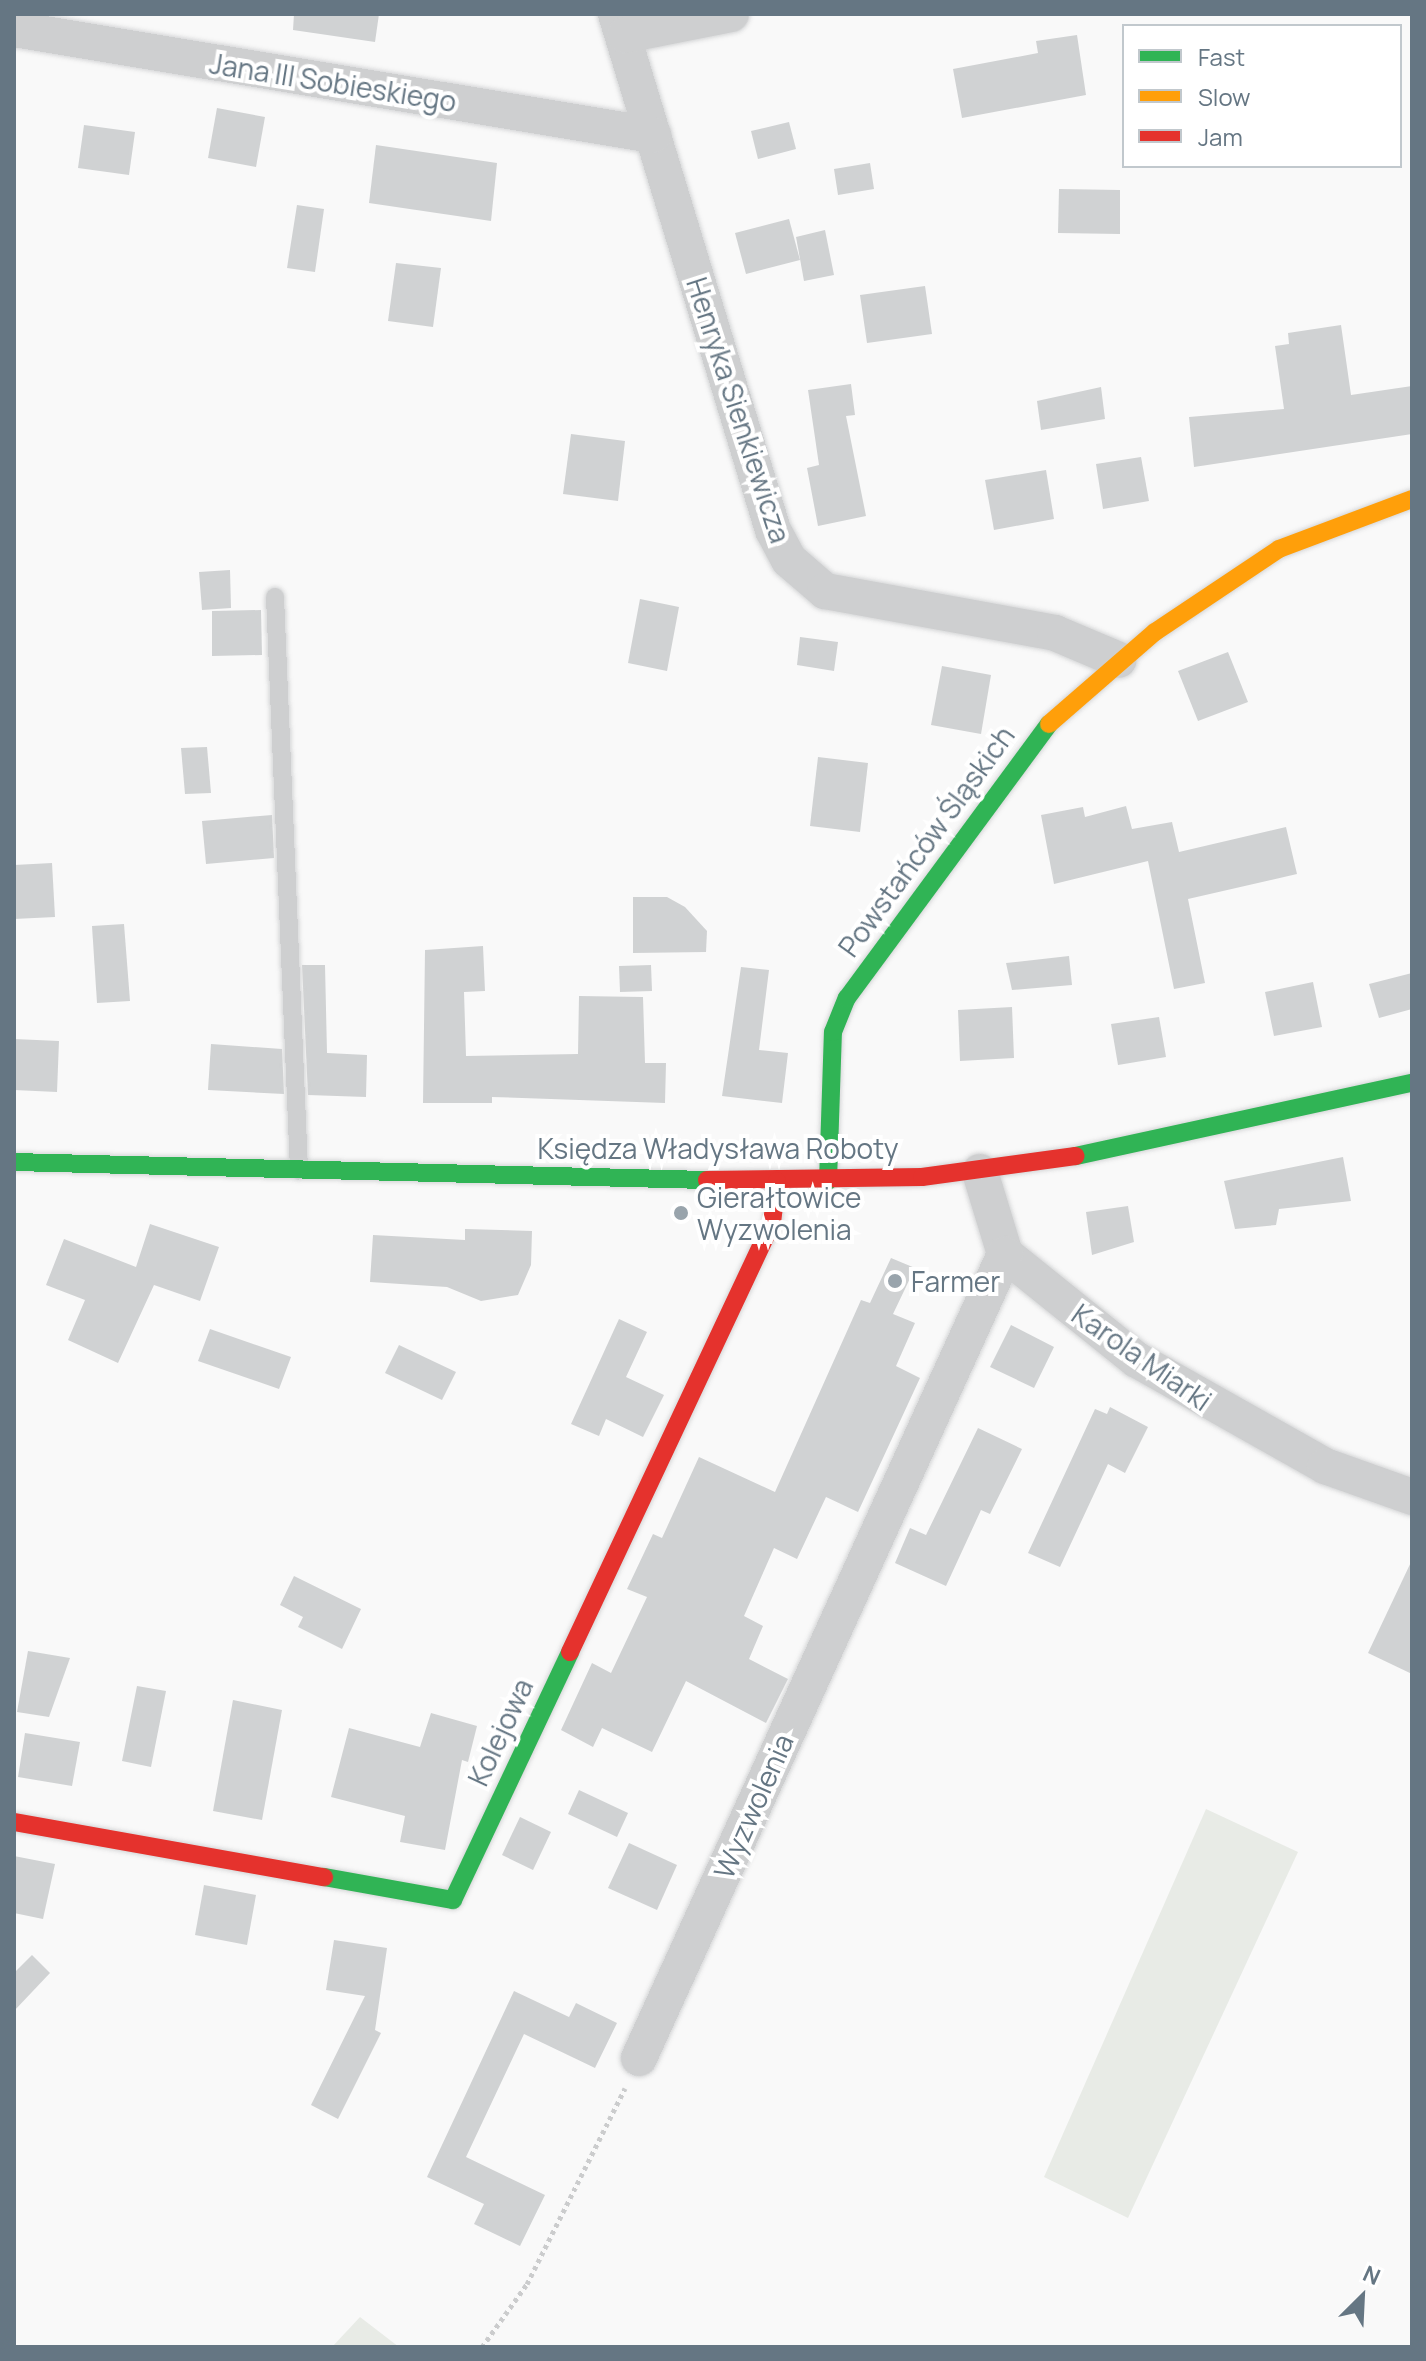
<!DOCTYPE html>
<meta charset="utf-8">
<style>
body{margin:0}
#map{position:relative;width:1426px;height:2361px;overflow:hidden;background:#f9f9f9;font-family:Manrope,sans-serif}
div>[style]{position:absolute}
.green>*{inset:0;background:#e8ebe6}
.building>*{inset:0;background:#d0d2d3}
.path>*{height:5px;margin-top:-2.5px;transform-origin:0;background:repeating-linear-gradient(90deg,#cbcccd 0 4px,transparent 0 8px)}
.roads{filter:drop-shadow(0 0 2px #d5d6d7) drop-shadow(0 0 2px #d5d6d7)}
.lane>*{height:18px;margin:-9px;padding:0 9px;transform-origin:9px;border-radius:9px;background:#cecfd0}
.street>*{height:36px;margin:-18px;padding:0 18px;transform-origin:18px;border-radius:18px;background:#cecfd0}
.fast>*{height:18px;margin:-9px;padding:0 9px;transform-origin:9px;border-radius:9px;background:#30b455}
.slow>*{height:18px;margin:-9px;padding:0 9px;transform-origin:9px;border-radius:9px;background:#ff9f0a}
.jam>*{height:18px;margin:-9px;padding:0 9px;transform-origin:9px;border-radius:9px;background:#e5322d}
.dots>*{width:22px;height:22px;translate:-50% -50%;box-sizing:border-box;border:4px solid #fff;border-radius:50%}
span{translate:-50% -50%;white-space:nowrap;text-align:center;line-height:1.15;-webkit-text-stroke:8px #fff;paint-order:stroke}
.street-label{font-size:28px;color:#657683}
.poi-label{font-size:28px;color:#657683}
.left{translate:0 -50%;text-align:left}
.frame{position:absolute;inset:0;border:16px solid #657683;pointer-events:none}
.legend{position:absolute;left:1122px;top:24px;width:280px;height:144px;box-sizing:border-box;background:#fff;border:2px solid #c1c8cd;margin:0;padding:10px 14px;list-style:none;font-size:24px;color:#657683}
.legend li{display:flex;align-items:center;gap:16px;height:40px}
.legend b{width:40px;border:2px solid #c1c8cd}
.north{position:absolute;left:1322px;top:2257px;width:80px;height:80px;-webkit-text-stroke:6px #fff;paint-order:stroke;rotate:24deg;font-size:22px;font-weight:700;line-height:32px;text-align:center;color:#657683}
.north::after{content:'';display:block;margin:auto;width:28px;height:36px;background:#657683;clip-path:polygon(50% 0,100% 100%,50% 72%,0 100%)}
</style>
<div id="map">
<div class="green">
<div style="clip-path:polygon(1206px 1809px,1298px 1852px,1128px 2218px,1044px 2177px)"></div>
<div style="clip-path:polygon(360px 2317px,399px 2347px,332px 2347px)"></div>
</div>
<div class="building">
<div style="clip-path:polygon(294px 14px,379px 14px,375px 42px,293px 30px)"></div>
<div style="clip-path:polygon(1077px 35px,1086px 95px,962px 118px,953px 69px,1038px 53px,1036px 41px)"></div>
<div style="clip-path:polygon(217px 108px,265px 117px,256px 167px,208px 158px)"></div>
<div style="clip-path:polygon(789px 122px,796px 149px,758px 159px,751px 131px)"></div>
<div style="clip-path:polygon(84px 125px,135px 132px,129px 175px,78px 168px)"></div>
<div style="clip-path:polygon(376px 145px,497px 163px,491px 221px,369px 203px)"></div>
<div style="clip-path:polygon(870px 163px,874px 189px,838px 195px,834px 169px)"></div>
<div style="clip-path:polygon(1059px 189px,1120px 190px,1120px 234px,1058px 233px)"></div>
<div style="clip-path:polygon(297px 205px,324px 209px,315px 272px,287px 268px)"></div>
<div style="clip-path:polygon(789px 219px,800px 260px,746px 274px,735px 233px)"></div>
<div style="clip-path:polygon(825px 230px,834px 275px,804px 281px,796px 237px)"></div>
<div style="clip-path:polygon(396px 263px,441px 268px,433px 327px,388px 321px)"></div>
<div style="clip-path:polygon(925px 286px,932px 334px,867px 343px,860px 295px)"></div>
<div style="clip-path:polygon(1341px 325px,1351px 395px,1412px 386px,1412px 434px,1194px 467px,1189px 417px,1284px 409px,1275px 346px,1289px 344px,1288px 333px)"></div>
<div style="clip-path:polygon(851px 384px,855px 415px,846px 416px,866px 516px,818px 526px,807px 468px,819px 465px,808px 390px)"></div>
<div style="clip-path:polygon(1101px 387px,1105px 419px,1041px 430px,1037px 401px)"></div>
<div style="clip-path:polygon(571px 434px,625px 441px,618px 501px,563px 494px)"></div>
<div style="clip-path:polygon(1141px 457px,1149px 501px,1103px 509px,1096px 464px)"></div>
<div style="clip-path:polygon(1046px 470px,1054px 519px,994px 530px,985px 480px)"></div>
<div style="clip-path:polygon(230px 570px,231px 608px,202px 610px,199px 572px)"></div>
<div style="clip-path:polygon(640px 599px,679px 607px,667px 671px,628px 663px)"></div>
<div style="clip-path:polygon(261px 610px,262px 655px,212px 656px,212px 611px)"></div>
<div style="clip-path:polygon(800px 637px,838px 642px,834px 671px,797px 665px)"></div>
<div style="clip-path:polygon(1228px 652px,1248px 702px,1198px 721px,1178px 671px)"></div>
<div style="clip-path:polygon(942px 666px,991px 675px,981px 734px,931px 725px)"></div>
<div style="clip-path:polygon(207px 747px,211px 793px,185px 794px,181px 748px)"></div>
<div style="clip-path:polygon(818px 757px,868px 763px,860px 832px,810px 826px)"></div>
<div style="clip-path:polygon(1126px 806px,1132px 829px,1172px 822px,1179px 852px,1286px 827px,1297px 874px,1188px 899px,1205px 983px,1174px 989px,1148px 861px,1054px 884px,1041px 815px,1083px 807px,1085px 817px)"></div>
<div style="clip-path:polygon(272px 815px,274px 858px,206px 864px,202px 821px)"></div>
<div style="clip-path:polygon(52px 863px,55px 917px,14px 919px,14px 865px)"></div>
<div style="clip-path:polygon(633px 897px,667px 897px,685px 907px,707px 931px,706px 952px,633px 953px)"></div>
<div style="clip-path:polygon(124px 924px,130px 1001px,97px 1003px,92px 926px)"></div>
<div style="clip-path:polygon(483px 946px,485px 991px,464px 992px,466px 1056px,578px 1054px,579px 996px,643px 997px,645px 1063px,666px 1063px,665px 1103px,492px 1097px,492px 1103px,423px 1103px,425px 950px)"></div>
<div style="clip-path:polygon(1069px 956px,1072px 985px,1012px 990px,1006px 963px)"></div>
<div style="clip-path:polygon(302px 965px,325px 965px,327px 1053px,367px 1055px,366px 1097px,308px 1095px)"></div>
<div style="clip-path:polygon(651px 965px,652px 991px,620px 992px,619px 966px)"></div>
<div style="clip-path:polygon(741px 967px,769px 970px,759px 1050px,788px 1053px,782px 1103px,722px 1096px)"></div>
<div style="clip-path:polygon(1412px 973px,1412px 1009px,1379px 1018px,1369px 984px)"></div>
<div style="clip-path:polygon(1313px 982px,1322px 1027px,1274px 1036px,1265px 992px)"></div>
<div style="clip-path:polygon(1012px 1007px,1014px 1058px,960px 1061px,958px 1010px)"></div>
<div style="clip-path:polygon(1159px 1017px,1166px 1057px,1118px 1065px,1111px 1024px)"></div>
<div style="clip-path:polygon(14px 1039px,59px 1041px,57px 1092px,14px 1090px)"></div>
<div style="clip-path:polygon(211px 1044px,282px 1049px,284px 1094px,208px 1090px)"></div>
<div style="clip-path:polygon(1343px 1157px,1351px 1201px,1279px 1209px,1276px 1225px,1235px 1229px,1224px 1181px)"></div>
<div style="clip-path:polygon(1128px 1206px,1134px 1242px,1092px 1255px,1086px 1212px)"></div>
<div style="clip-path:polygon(150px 1224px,219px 1247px,200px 1301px,154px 1285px,118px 1363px,68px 1340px,85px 1300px,46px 1285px,64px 1239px,136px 1267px)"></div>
<div style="clip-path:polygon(465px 1229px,532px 1231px,531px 1265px,518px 1295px,481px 1301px,447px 1287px,370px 1282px,373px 1235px,465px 1240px)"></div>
<div style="clip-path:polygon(891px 1258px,915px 1268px,893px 1314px,915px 1323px,896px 1366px,920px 1378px,858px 1512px,826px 1497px,797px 1559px,774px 1548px,744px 1616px,763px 1626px,749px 1659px,788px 1679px,766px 1723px,686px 1681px,652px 1752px,602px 1728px,593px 1747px,561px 1730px,592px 1663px,611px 1673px,647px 1597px,627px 1589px,653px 1534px,662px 1538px,699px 1457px,775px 1492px,861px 1300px,870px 1303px)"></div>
<div style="clip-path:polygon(619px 1319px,647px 1332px,626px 1377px,664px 1395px,643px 1437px,606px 1419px,599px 1436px,571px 1424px)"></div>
<div style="clip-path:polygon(1011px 1325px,1054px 1347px,1034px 1388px,990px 1367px)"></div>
<div style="clip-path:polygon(210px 1329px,291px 1357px,279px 1389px,198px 1361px)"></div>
<div style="clip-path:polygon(399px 1345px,456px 1372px,442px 1400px,385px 1373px)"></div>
<div style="clip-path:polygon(1110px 1407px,1148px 1427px,1125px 1473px,1108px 1464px,1060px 1567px,1028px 1553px,1095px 1409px,1107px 1414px)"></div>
<div style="clip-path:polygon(978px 1428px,1022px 1449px,990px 1514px,981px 1510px,946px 1586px,895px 1563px,910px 1528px,926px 1535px)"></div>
<div style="clip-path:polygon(1412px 1560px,1412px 1674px,1368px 1653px)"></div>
<div style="clip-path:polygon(294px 1576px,361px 1609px,342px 1649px,298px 1627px,303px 1617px,280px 1605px)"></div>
<div style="clip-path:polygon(28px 1651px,70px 1658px,49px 1717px,17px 1712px)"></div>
<div style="clip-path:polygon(137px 1686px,166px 1691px,151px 1767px,122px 1761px)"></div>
<div style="clip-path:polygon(233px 1700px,282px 1710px,262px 1820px,213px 1811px)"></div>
<div style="clip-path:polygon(431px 1713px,477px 1726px,468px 1762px,462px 1760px,445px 1850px,400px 1842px,405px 1816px,331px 1797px,349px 1728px,420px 1747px)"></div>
<div style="clip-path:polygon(25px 1733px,80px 1742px,72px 1786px,18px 1777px)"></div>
<div style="clip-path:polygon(579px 1790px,628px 1813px,617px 1837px,568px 1814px)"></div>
<div style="clip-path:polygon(520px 1817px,551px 1832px,533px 1870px,502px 1855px)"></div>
<div style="clip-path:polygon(629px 1843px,677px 1865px,657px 1910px,608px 1888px)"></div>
<div style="clip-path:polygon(14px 1856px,55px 1864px,43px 1919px,14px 1913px)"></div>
<div style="clip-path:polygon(204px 1885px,256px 1895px,247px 1945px,195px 1935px)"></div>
<div style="clip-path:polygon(334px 1940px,387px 1948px,375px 2030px,381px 2033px,338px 2119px,311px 2105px,365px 1996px,326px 1990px)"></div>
<div style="clip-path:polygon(32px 1955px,50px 1973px,14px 2011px,14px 1973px)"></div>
<div style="clip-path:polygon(514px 1991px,569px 2017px,576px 2003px,617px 2023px,595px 2068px,524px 2034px,466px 2157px,545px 2195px,520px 2246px,474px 2224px,484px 2204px,427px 2177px)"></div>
</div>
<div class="path">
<div style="left:482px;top:2347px;width:77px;rotate:-54.5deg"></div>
<div style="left:527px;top:2284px;width:219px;rotate:-63.4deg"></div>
</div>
<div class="roads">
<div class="lane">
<div style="left:275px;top:597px;width:574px;rotate:87.6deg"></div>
</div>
<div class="street">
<div style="left:616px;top:14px;width:539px;rotate:73.08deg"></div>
<div style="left:773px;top:530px;width:34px;rotate:62deg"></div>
<div style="left:789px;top:560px;width:48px;rotate:40.7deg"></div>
<div style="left:825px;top:591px;width:234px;rotate:10.3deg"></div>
<div style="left:1055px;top:633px;width:69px;rotate:22.9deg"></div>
<div style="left:14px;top:29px;width:648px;rotate:9.42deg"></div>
<div style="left:625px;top:35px;width:108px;rotate:-11.2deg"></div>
<div style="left:980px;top:1172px;width:86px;rotate:73deg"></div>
<div style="left:1005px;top:1254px;width:169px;rotate:38.8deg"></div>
<div style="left:1137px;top:1360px;width:216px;rotate:29.4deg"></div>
<div style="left:1325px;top:1466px;width:92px;rotate:19.6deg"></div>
<div style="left:639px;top:2058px;width:883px;rotate:-65.52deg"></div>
</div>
<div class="fast">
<div style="left:1076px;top:1156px;width:344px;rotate:-12.3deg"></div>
<div style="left:14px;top:1162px;width:693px;rotate:1.49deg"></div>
<div style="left:828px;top:1181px;width:149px;rotate:-88.1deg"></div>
<div style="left:833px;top:1032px;width:37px;rotate:-68deg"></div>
<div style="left:847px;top:998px;width:340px;rotate:-53.6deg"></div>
<div style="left:324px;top:1877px;width:131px;rotate:10.1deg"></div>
<div style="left:453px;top:1900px;width:274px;rotate:-64.7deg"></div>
</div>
<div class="slow">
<div style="left:1049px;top:724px;width:140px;rotate:-41deg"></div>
<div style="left:1155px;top:632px;width:149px;rotate:-33.8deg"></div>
<div style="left:1279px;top:549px;width:142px;rotate:-20.6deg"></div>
</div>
<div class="jam">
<div style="left:707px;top:1180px;width:215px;rotate:-0.8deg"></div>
<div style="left:922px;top:1177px;width:155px;rotate:-7.8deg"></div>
<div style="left:570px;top:1652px;width:474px;rotate:-64.8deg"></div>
<div style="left:772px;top:1223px;width:42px;rotate:-83.2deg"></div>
<div style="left:14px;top:1822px;width:315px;rotate:10.1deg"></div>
</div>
</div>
<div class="dots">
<div style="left:681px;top:1213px;background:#99a4ac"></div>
<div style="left:895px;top:1281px;background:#99a4ac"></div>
</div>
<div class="street-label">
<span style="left:333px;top:82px;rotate:9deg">Jana III Sobieskiego</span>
<span style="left:739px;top:410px;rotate:72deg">Henryka Sienkiewicza</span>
<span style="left:926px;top:841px;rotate:-54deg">Powstańców Śląskich</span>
<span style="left:718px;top:1148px">Księdza Władysława Roboty</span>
<span style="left:1142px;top:1357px;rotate:35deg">Karola Miarki</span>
<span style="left:500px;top:1732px;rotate:-65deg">Kolejowa</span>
<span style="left:753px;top:1806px;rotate:-66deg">Wyzwolenia</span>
</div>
<div class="poi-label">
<span class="left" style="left:697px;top:1213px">Gierałtowice<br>Wyzwolenia</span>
<span class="left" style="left:911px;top:1281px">Farmer</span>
</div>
<div class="frame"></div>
<ul class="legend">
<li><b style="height:10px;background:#30b455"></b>Fast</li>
<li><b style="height:10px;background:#ff9f0a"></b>Slow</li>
<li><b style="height:10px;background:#e5322d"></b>Jam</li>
</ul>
<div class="north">N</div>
</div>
